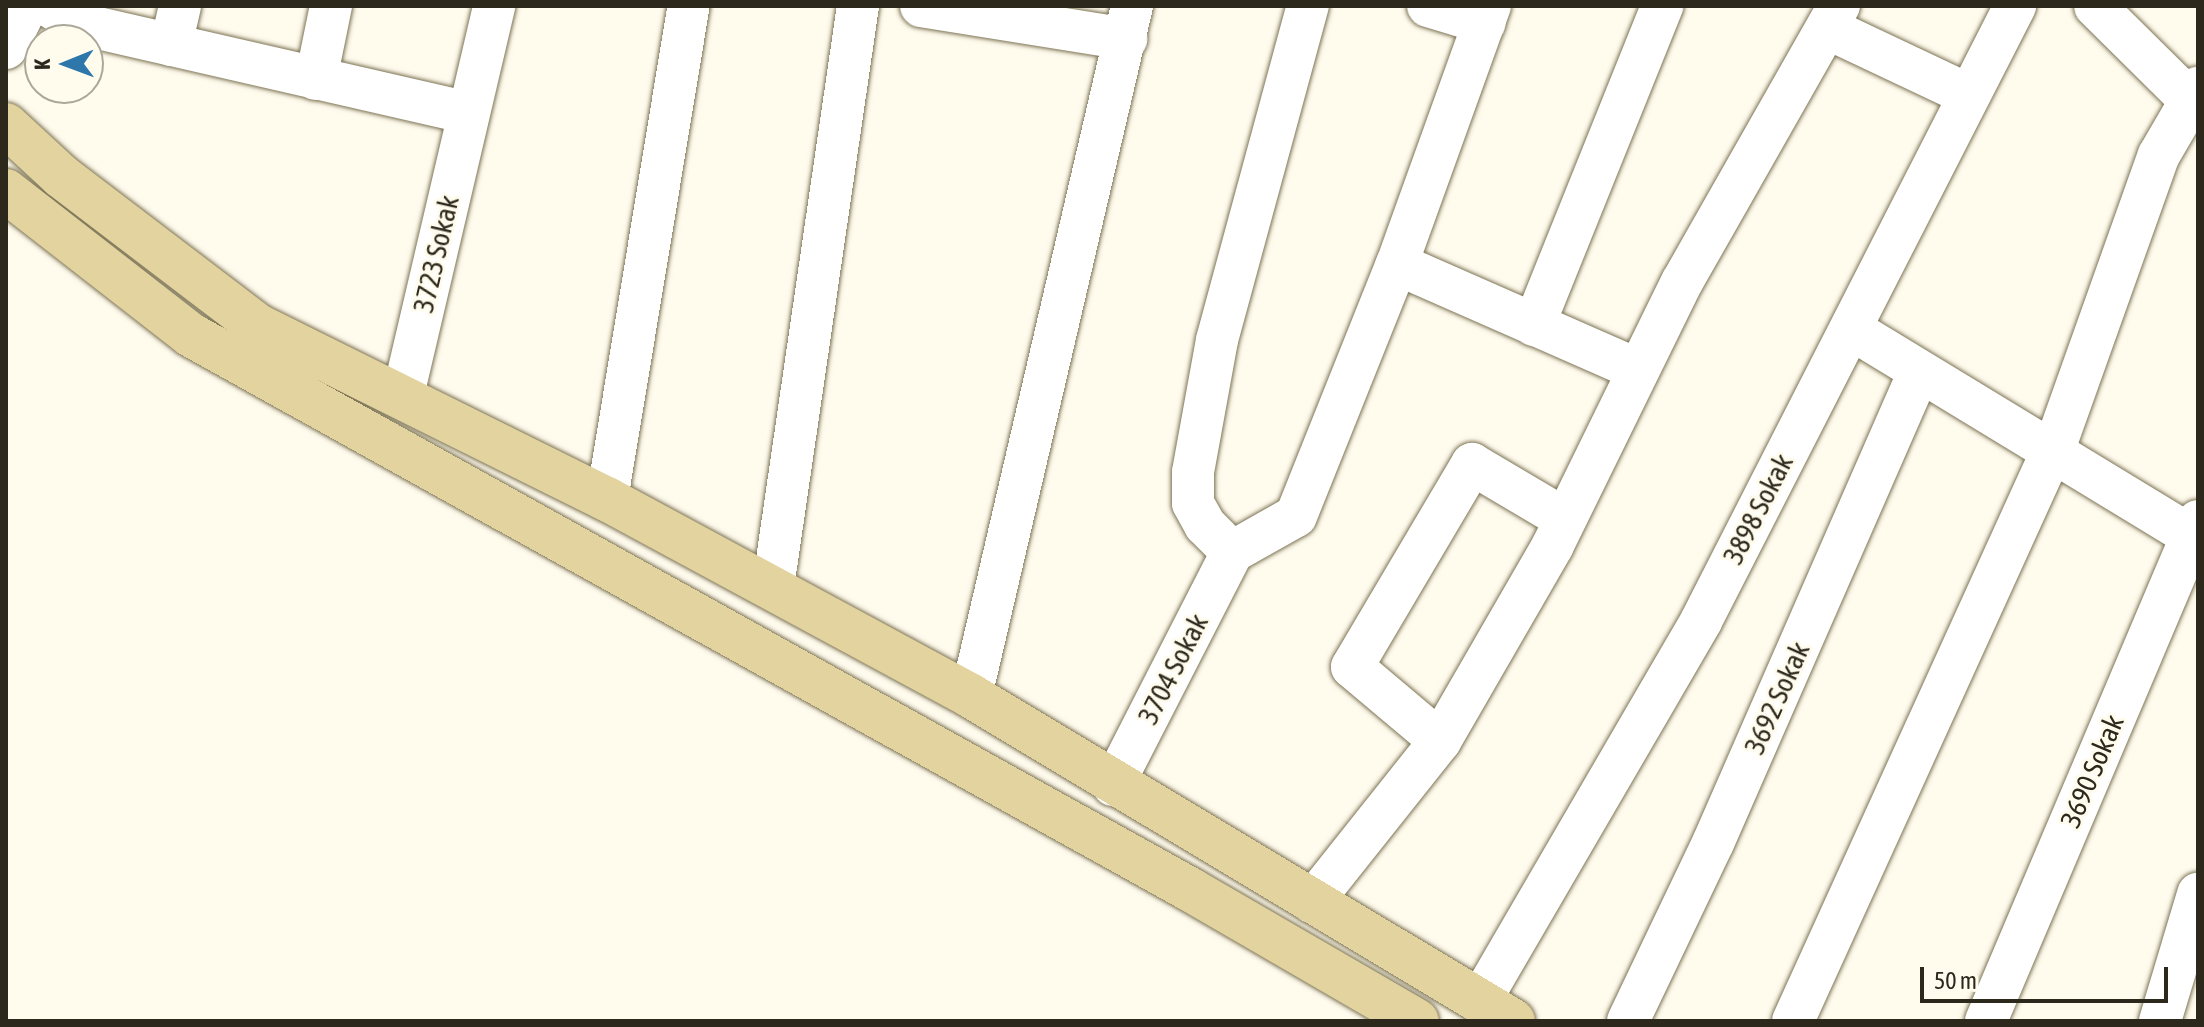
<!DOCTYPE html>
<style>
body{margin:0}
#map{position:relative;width:2204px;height:1027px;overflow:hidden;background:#fffbed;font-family:"Asap Condensed",sans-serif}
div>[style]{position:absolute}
.roads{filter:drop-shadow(0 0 2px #7d7455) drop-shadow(0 0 2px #7d7455)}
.minor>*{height:42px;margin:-21px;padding:0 21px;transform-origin:21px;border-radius:21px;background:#fff}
.major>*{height:44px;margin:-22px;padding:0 22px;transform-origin:22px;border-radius:22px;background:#e2d39f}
span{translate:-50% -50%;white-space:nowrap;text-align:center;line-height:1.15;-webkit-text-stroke:6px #fffbed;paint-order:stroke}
.street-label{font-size:28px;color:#2c291c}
.frame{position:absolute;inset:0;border:8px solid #2c291c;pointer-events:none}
.north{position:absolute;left:24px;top:24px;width:80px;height:80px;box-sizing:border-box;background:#fffbed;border:2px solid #aba799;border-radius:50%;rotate:269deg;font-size:22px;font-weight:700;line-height:32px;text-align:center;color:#2c291c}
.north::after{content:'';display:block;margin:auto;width:28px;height:36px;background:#2d77aa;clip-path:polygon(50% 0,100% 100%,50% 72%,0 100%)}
.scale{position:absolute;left:1920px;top:967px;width:248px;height:36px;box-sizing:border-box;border:4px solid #2c291c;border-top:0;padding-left:10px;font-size:24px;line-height:28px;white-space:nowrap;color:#2c291c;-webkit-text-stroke:6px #fffbed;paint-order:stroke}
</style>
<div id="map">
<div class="roads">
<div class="minor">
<div style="left:49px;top:6px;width:32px;rotate:32deg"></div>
<div style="left:76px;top:23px;width:402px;rotate:12.9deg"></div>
<div style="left:921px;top:6px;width:208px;rotate:9.1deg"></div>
<div style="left:1428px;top:6px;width:59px;rotate:16.9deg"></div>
<div style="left:2095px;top:6px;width:145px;rotate:44.7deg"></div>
<div style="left:1827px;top:28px;width:157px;rotate:25.3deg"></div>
<div style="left:171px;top:45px;width:40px;rotate:-77deg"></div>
<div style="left:6px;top:48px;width:47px;rotate:-63.4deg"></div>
<div style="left:316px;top:79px;width:75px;rotate:-78.4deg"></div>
<div style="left:1397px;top:264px;width:263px;rotate:23.7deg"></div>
<div style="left:1534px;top:325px;width:344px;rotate:-68.1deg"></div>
<div style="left:1851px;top:329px;width:406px;rotate:31.3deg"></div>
<div style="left:403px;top:395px;width:400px;rotate:-76.8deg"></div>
<div style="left:607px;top:499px;width:500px;rotate:-80.6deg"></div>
<div style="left:1232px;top:552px;width:73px;rotate:-29.4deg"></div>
<div style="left:1296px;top:516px;width:271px;rotate:-68.2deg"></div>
<div style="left:1397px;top:264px;width:274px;rotate:-70.2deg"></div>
<div style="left:1232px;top:552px;width:38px;rotate:-135deg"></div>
<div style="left:1205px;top:525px;width:25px;rotate:-119deg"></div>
<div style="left:1193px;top:503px;width:31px;rotate:-90deg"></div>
<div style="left:1193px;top:472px;width:134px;rotate:-79.7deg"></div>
<div style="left:1217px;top:340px;width:346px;rotate:-74.8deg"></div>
<div style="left:773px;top:587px;width:587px;rotate:-81.68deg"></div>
<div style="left:971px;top:696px;width:709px;rotate:-76.87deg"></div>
<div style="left:1440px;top:741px;width:115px;rotate:-139.9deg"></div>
<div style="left:1352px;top:667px;width:236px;rotate:-59.4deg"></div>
<div style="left:1472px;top:464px;width:108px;rotate:30.6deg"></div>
<div style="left:1113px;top:785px;width:262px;rotate:-62.9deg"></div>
<div style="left:1312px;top:902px;width:206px;rotate:-51.5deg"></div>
<div style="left:1440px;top:741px;width:226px;rotate:-60deg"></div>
<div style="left:1553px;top:545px;width:293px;rotate:-63.9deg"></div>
<div style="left:1682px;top:282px;width:318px;rotate:-60.4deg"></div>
<div style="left:1480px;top:1001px;width:440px;rotate:-59.8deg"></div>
<div style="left:1701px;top:621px;width:691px;rotate:-62.95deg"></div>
<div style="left:1628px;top:1021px;width:197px;rotate:-64.5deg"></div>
<div style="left:1713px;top:843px;width:514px;rotate:-66.38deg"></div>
<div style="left:1793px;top:1021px;width:640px;rotate:-65.56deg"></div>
<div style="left:2058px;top:438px;width:300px;rotate:-70.4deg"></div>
<div style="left:2159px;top:155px;width:78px;rotate:-59.8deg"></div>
<div style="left:1986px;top:1021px;width:543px;rotate:-67.02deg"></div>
<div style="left:2160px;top:1021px;width:133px;rotate:-73.3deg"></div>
</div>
<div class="major">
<div style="left:6px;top:125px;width:75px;rotate:42.8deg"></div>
<div style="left:61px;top:176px;width:248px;rotate:37.3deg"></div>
<div style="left:258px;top:326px;width:390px;rotate:26.4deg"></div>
<div style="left:607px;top:499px;width:414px;rotate:28.4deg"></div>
<div style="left:971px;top:696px;width:632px;rotate:30.95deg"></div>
<div style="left:6px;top:191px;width:234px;rotate:37.9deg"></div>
<div style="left:191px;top:335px;width:1144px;rotate:29.03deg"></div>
<div style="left:1191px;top:890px;width:261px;rotate:30.1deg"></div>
</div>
</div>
<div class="street-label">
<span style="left:436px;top:254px;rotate:-77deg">3723 Sokak</span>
<span style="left:1758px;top:509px;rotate:-63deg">3898 Sokak</span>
<span style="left:1173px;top:669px;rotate:-63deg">3704 Sokak</span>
<span style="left:1777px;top:698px;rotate:-66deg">3692 Sokak</span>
<span style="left:2092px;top:771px;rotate:-67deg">3690 Sokak</span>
</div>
<div class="frame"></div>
<div class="north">K</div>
<div class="scale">50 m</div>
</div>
